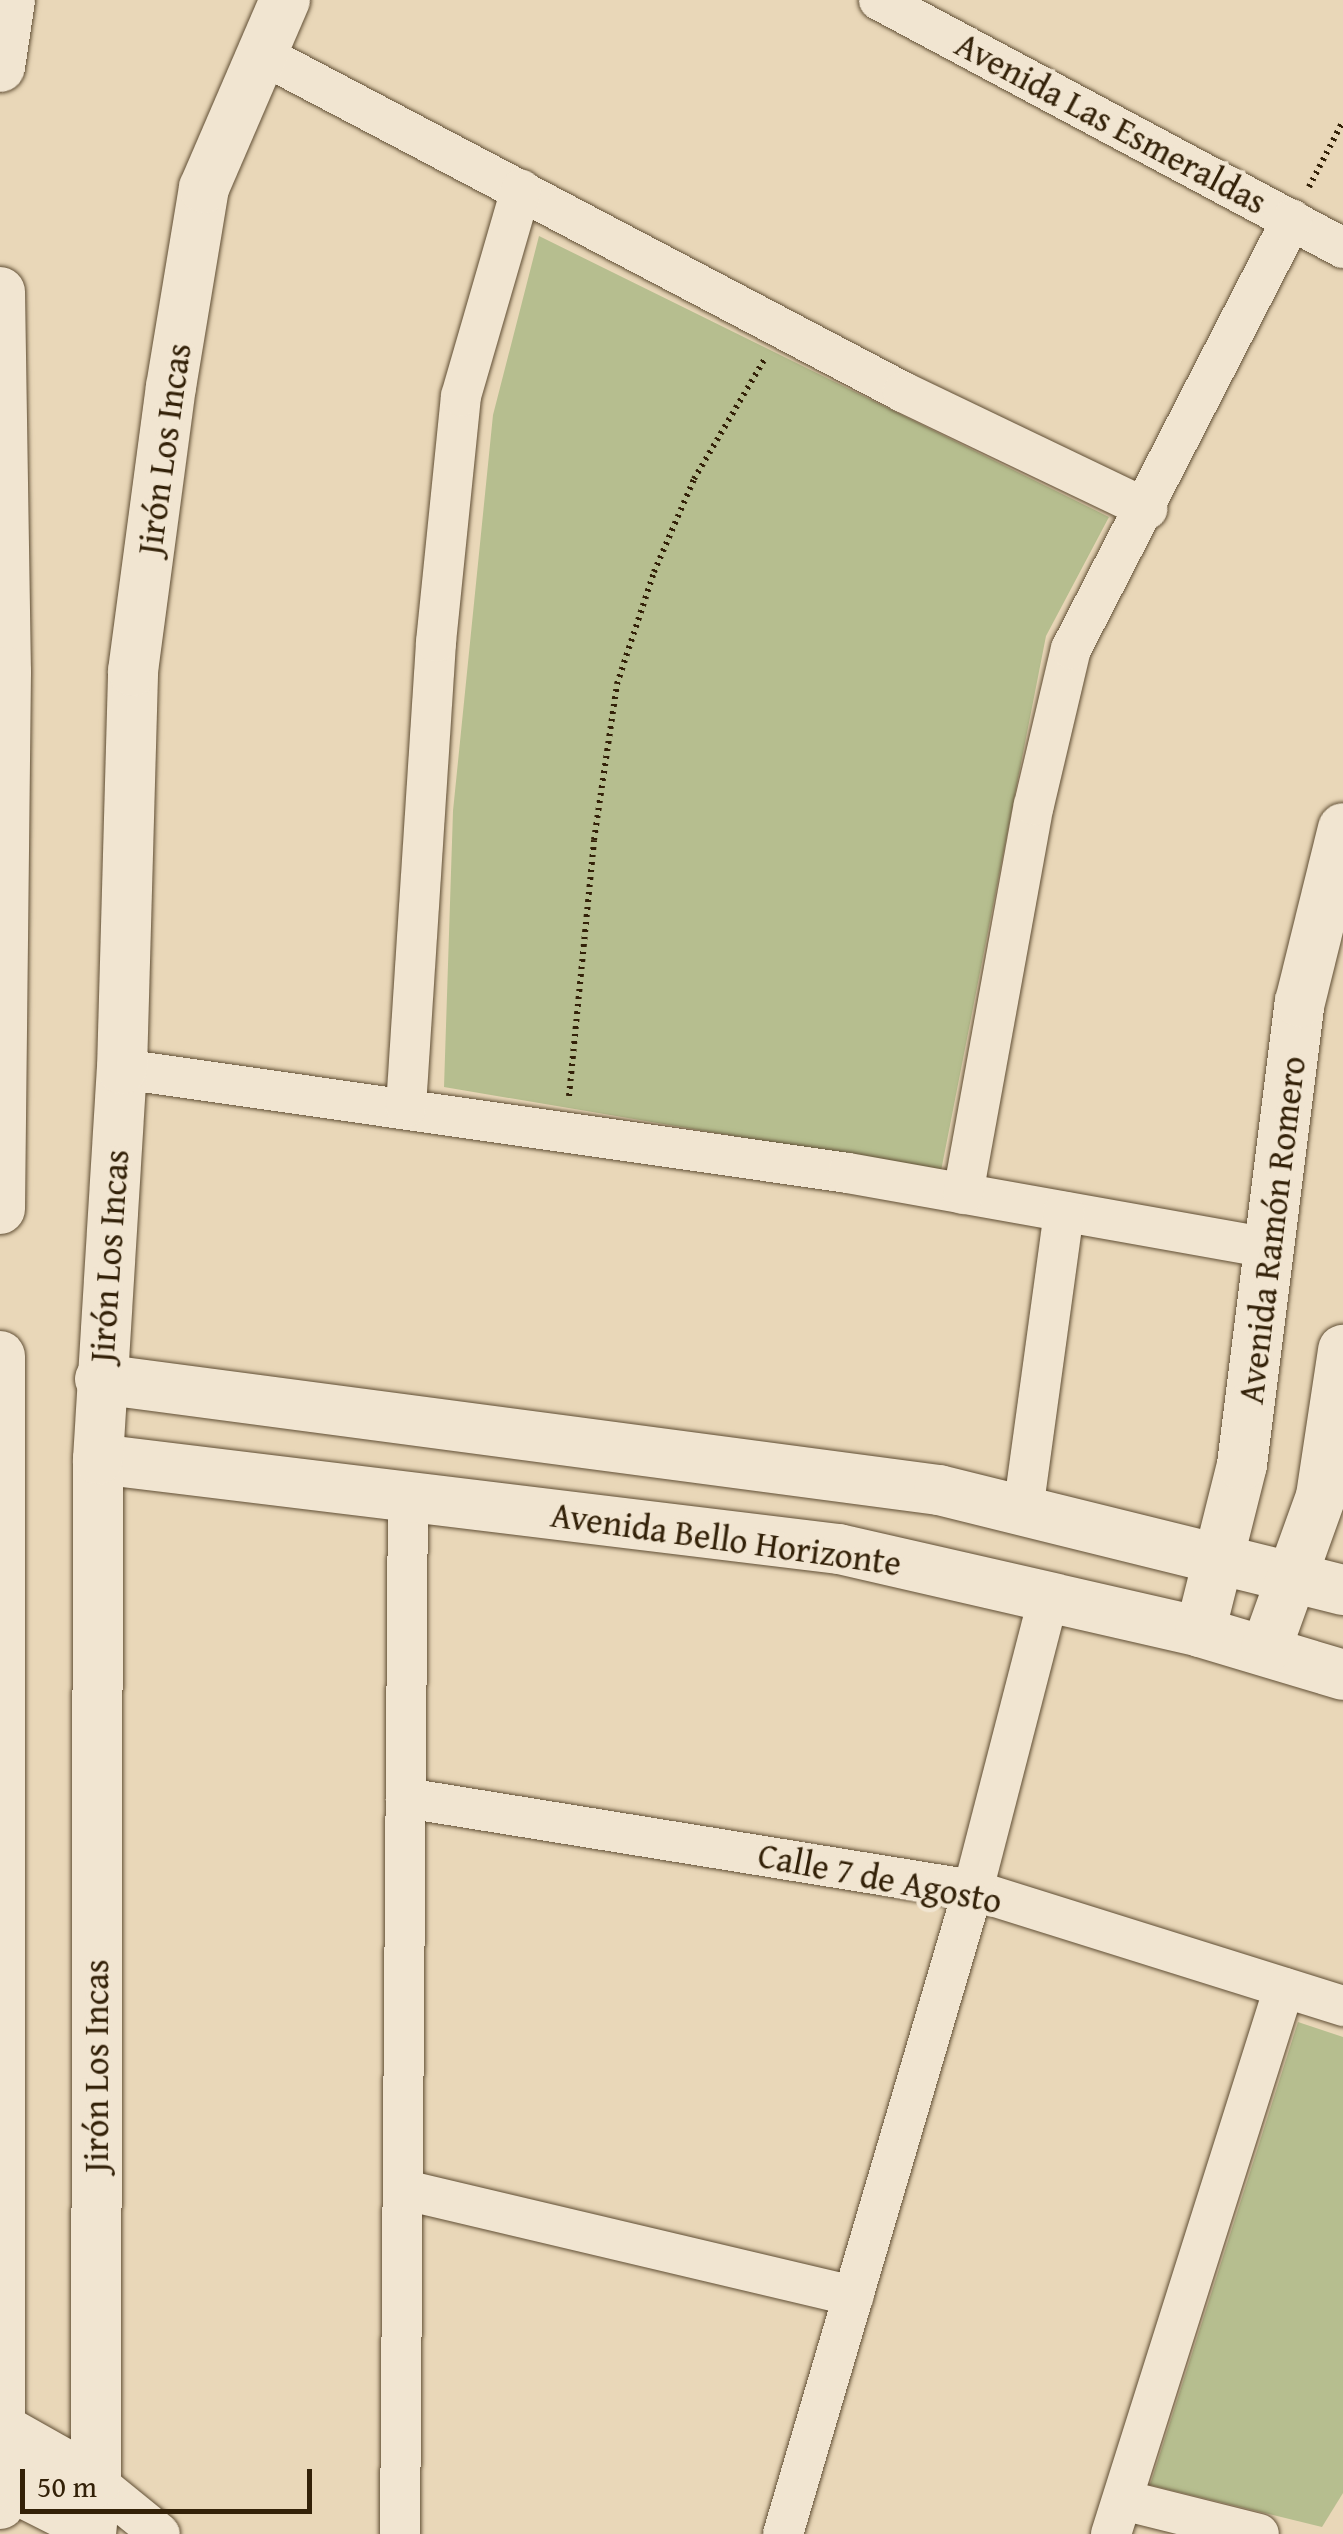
<!DOCTYPE html>
<meta charset="utf-8">
<style>
body{margin:0}
#map{position:relative;width:1343px;height:2534px;overflow:hidden;background:#e9d7b8;font-family:"Gentium Book Plus",serif}
div>[style]{position:absolute}
.green>*{inset:0;background:#b6be8f}
.path>*{height:6px;margin-top:-3px;transform-origin:0;background:repeating-linear-gradient(90deg,#332108 0 2.5px,transparent 0 7.5px)}
.roads{filter:drop-shadow(0 0 2px #604e34) drop-shadow(0 0 2px #604e34)}
.minor>*{height:40px;margin:-20px;padding:0 20px;transform-origin:20px;border-radius:20px;background:#f1e5d1}
.tertiary>*{height:50px;margin:-25px;padding:0 25px;transform-origin:25px;border-radius:25px;background:#f1e5d1}
span{translate:-50% -50%;white-space:nowrap;text-align:center;line-height:1.15;-webkit-text-stroke:9px #f1e5d1;paint-order:stroke}
.street-label{font-size:35px;color:#332108}
.scale{position:absolute;left:20px;top:2469px;width:292px;height:45px;box-sizing:border-box;border:5px solid #332108;border-top:0;padding-left:12px;font-size:30px;line-height:35px;white-space:nowrap;color:#332108;-webkit-text-stroke:8px #f1e5d1;paint-order:stroke}
</style>
<div id="map">
<div class="green">
<div style="clip-path:polygon(539px 236px,1109px 517px,1046px 636px,941px 1171px,444px 1087px,453px 811px,493px 415px)"></div>
<div style="clip-path:polygon(1298px 2022px,1343px 2037px,1343px 2493px,1322px 2527px,1150px 2485px)"></div>
</div>
<div class="path">
<div style="left:1309px;top:187px;width:74px;rotate:-62.7deg"></div>
<div style="left:569px;top:1096px;width:257px;rotate:-84.4deg"></div>
<div style="left:594px;top:840px;width:158px;rotate:-81.6deg"></div>
<div style="left:617px;top:684px;width:118px;rotate:-71.7deg"></div>
<div style="left:654px;top:572px;width:101px;rotate:-66.7deg"></div>
<div style="left:694px;top:479px;width:138px;rotate:-59.5deg"></div>
</div>
<div class="roads">
<div class="minor">
<div style="left:879px;top:0;width:526px;rotate:28.12deg"></div>
<div style="left:259px;top:53px;width:728px;rotate:27.76deg"></div>
<div style="left:903px;top:392px;width:271px;rotate:25.6deg"></div>
<div style="left:122px;top:1069px;width:733px;rotate:8.15deg"></div>
<div style="left:848px;top:1173px;width:429px;rotate:10.1deg"></div>
<div style="left:406px;top:1107px;width:466px;rotate:-86.3deg"></div>
<div style="left:436px;top:642px;width:247px;rotate:-84.2deg"></div>
<div style="left:461px;top:396px;width:215px;rotate:-73.8deg"></div>
<div style="left:963px;top:1194px;width:395px;rotate:-79.7deg"></div>
<div style="left:1034px;top:805px;width:160px;rotate:-76.7deg"></div>
<div style="left:1071px;top:649px;width:483px;rotate:-62.8deg"></div>
<div style="left:1023px;top:1511px;width:302px;rotate:-82.2deg"></div>
<div style="left:406px;top:1798px;width:574px;rotate:9.22deg"></div>
<div style="left:973px;top:1890px;width:388px;rotate:17.4deg"></div>
<div style="left:405px;top:2190px;width:461px;rotate:13.3deg"></div>
<div style="left:96px;top:2482px;width:82px;rotate:39.1deg"></div>
<div style="left:1123px;top:2500px;width:140px;rotate:14deg"></div>
<div style="left:400px;top:2534px;width:1038px;rotate:-89.56deg"></div>
<div style="left:783px;top:2534px;width:671px;rotate:-73.56deg"></div>
<div style="left:973px;top:1890px;width:303px;rotate:-75.5deg"></div>
<div style="left:1111px;top:2534px;width:573px;rotate:-72.42deg"></div>
</div>
<div class="tertiary">
<div style="left:0;top:67px;width:68px;rotate:-81.5deg"></div>
<div style="left:0;top:292px;width:380px;rotate:89.1deg"></div>
<div style="left:6px;top:672px;width:537px;rotate:90.64deg"></div>
<div style="left:0;top:1356px;width:1148px;rotate:90deg"></div>
<div style="left:100px;top:1379px;width:846px;rotate:7.54deg"></div>
<div style="left:939px;top:1490px;width:416px;rotate:13.9deg"></div>
<div style="left:98px;top:1459px;width:746px;rotate:6.93deg"></div>
<div style="left:839px;top:1549px;width:370px;rotate:12.9deg"></div>
<div style="left:1200px;top:1632px;width:149px;rotate:16.7deg"></div>
<div style="left:1200px;top:1632px;width:172px;rotate:-75.9deg"></div>
<div style="left:1242px;top:1465px;width:467px;rotate:-82.9deg"></div>
<div style="left:1300px;top:1002px;width:179px;rotate:-76.1deg"></div>
<div style="left:1266px;top:1649px;width:163px;rotate:-70.2deg"></div>
<div style="left:1321px;top:1496px;width:148px;rotate:-81.4deg"></div>
<div style="left:0;top:2428px;width:110px;rotate:29.4deg"></div>
<div style="left:0;top:2481px;width:102px;rotate:26.8deg"></div>
<div style="left:91px;top:2534px;width:52px;rotate:-84.5deg"></div>
<div style="left:96px;top:2482px;width:1023px;rotate:-89.89deg"></div>
<div style="left:98px;top:1459px;width:391px;rotate:-86.5deg"></div>
<div style="left:122px;top:1069px;width:398px;rotate:-88.4deg"></div>
<div style="left:133px;top:671px;width:287px;rotate:-82.4deg"></div>
<div style="left:171px;top:387px;width:202px;rotate:-80.6deg"></div>
<div style="left:204px;top:188px;width:205px;rotate:-66.7deg"></div>
</div>
</div>
<div class="street-label">
<span style="left:1111px;top:123px;rotate:28deg">Avenida Las Esmeraldas</span>
<span style="left:164px;top:449px;rotate:-82deg">Jirón Los Incas</span>
<span style="left:1272px;top:1230px;rotate:-83deg">Avenida Ramón Romero</span>
<span style="left:109px;top:1256px;rotate:-86deg">Jirón Los Incas</span>
<span style="left:726px;top:1539px;rotate:8deg">Avenida Bello Horizonte</span>
<span style="left:880px;top:1878px;rotate:11deg">Calle 7 de Agosto</span>
<span style="left:96px;top:2066px;rotate:-90deg">Jirón Los Incas</span>
</div>
<div class="scale">50 m</div>
</div>
